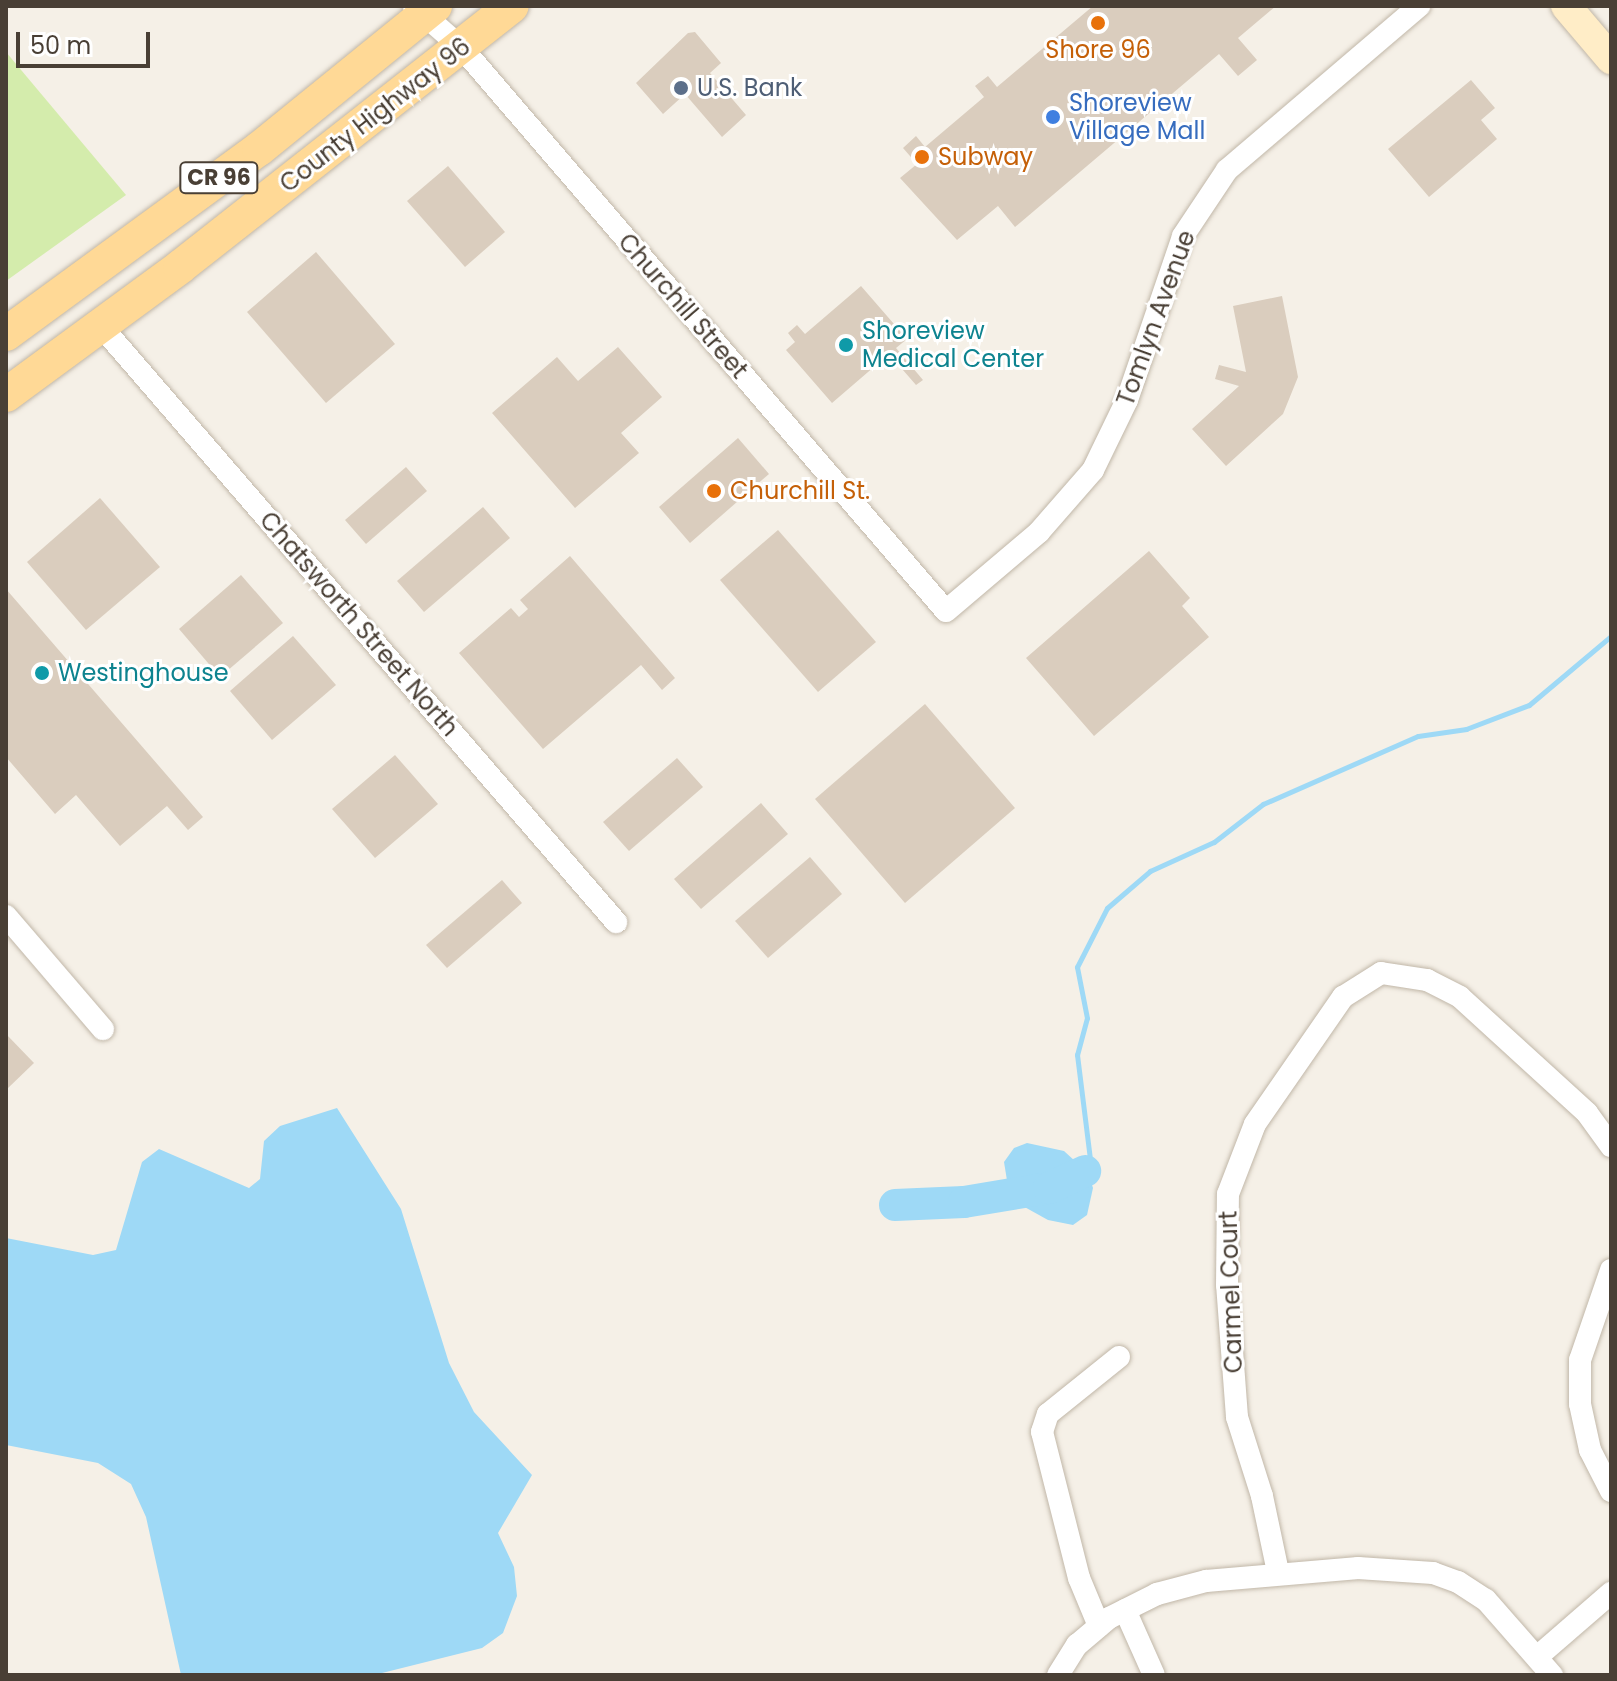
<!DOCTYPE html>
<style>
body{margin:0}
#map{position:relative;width:1617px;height:1681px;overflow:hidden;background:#f5f0e7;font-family:Poppins,sans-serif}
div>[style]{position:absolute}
.green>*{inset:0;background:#d4ecac}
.water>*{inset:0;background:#9ed9f6}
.stream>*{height:5px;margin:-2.5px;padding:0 2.5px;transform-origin:2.5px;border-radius:2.5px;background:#9ed9f6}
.river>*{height:32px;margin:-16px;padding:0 16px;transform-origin:16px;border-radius:16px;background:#9ed9f6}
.building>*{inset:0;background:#dacdbe}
.roads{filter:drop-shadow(0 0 2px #c1b7a8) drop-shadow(0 0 2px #c1b7a8)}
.street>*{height:22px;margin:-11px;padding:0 11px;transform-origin:11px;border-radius:11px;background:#fff}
.secondary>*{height:30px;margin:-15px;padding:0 15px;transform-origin:15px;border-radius:15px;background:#ffedc7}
.primary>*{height:34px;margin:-17px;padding:0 17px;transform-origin:17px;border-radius:17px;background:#ffd996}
.dots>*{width:22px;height:22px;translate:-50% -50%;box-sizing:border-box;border:4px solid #fff;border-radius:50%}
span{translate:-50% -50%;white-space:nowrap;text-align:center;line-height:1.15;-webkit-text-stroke:6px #fff;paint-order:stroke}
.shield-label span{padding:2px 6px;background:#fff;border:2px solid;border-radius:6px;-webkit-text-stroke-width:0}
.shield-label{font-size:22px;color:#493f35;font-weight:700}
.food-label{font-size:24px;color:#c56008}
.left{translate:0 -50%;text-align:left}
.service-label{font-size:24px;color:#4e5e75}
.shop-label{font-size:24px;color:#366cbe}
.street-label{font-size:24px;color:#493f35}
.culture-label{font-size:24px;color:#0d838f}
.frame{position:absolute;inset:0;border:8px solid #493f35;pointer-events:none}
.scale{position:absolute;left:16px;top:32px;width:134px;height:36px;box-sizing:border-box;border:4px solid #493f35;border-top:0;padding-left:10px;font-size:24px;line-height:28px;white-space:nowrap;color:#493f35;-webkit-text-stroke:6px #fff;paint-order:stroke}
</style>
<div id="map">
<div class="green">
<div style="clip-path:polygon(6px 52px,126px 195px,6px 281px)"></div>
</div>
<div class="water">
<div style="clip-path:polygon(337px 1108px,401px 1209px,449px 1363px,474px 1412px,532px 1475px,498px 1533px,514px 1567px,517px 1596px,503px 1633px,482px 1648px,374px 1675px,181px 1675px,146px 1517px,131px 1484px,98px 1463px,6px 1445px,6px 1238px,93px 1255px,116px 1250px,142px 1162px,159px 1149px,249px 1188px,260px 1179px,264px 1141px,280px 1126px)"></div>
<div style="clip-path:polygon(1027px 1143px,1064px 1151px,1088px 1173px,1093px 1188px,1087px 1215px,1073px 1225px,1048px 1220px,1010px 1199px,1004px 1162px,1014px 1148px)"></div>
</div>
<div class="stream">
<div style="left:1085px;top:1171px;width:13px;rotate:-67deg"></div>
<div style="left:1090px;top:1159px;width:105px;rotate:-97.1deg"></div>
<div style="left:1077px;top:1055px;width:38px;rotate:-75deg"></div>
<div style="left:1087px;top:1018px;width:52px;rotate:-101.1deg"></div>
<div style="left:1077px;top:967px;width:66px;rotate:-63deg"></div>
<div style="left:1107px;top:908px;width:57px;rotate:-40.7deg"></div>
<div style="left:1150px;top:871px;width:70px;rotate:-24.4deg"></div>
<div style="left:1214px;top:842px;width:62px;rotate:-37.8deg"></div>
<div style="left:1263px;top:804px;width:169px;rotate:-23.7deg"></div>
<div style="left:1418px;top:736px;width:49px;rotate:-8.3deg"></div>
<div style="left:1466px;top:729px;width:67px;rotate:-20.9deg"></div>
<div style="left:1529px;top:705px;width:107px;rotate:-40.1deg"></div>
</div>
<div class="river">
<div style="left:895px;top:1205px;width:69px;rotate:-2.5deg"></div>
<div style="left:964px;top:1202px;width:86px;rotate:-9.4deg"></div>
<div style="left:1049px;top:1188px;width:40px;rotate:-25deg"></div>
</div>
<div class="building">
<div style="clip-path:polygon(1093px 6px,1276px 6px,1238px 38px,1257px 60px,1238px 76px,1219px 54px,1015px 227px,998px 206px,957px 240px,900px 178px,917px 164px,903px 148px,916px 136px,925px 147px,984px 97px,975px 86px,988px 76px,997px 87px)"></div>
<div style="clip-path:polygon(695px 32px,721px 63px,710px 73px,746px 115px,722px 137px,685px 94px,663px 114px,636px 83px,688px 33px)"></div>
<div style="clip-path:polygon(1471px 80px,1495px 108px,1481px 120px,1497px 139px,1429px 197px,1388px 149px)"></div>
<div style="clip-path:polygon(448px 166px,505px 232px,465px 267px,407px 201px)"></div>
<div style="clip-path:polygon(316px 252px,395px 344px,326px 403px,247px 312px)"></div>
<div style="clip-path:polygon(861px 286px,907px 339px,896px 348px,923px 380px,916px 385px,889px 354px,832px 403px,786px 350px,795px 342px,788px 333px,797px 325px,805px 334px)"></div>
<div style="clip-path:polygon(1282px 296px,1298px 377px,1283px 414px,1226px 466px,1192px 429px,1239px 386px,1215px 379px,1219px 365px,1246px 372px,1233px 306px)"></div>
<div style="clip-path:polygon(618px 347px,662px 397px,621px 433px,639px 453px,575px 508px,492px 413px,557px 357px,578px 381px)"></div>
<div style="clip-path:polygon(738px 438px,769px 474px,690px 543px,659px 507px)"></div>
<div style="clip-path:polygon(406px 467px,427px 491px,366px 544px,345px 520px)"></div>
<div style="clip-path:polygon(100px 498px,160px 567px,86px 630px,27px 562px)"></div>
<div style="clip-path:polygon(483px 507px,510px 538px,424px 612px,397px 581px)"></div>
<div style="clip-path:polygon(778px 530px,876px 642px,818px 692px,720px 580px)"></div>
<div style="clip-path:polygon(1149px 551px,1190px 598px,1182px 606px,1209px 637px,1094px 736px,1026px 658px)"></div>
<div style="clip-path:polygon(570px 556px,675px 678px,662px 690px,641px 665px,543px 749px,459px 653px,511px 608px,519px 617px,528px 609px,520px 600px)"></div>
<div style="clip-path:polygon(241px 575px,283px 623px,220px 677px,179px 629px)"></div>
<div style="clip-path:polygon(6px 589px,203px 817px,188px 830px,167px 806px,120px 846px,76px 795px,55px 814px,6px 757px)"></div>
<div style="clip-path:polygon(293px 636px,336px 685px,272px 740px,230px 691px)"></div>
<div style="clip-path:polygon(925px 704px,1015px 808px,905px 903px,815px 799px)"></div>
<div style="clip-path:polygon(395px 755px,438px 804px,375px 858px,332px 809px)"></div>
<div style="clip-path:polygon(677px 758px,703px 787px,629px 851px,603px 822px)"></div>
<div style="clip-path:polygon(761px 803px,788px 834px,701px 909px,674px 879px)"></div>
<div style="clip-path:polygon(810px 857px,842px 894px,768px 958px,735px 921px)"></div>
<div style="clip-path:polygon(502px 880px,522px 903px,447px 968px,426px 945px)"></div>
<div style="clip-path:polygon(6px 1034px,34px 1063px,6px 1090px)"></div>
</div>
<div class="roads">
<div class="street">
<div style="left:414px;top:6px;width:64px;rotate:41.2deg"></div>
<div style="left:462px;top:48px;width:742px;rotate:49.32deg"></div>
<div style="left:946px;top:611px;width:122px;rotate:-40.3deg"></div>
<div style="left:1039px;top:532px;width:82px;rotate:-48.9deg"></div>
<div style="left:1093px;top:470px;width:78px;rotate:-64.1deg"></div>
<div style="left:1127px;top:400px;width:173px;rotate:-71.1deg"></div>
<div style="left:1183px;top:236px;width:79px;rotate:-56.3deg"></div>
<div style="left:1227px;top:170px;width:253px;rotate:-40.5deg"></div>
<div style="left:101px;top:326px;width:788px;rotate:49.17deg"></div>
<div style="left:6px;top:916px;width:149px;rotate:49.4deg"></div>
<div style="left:1611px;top:1270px;width:95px;rotate:109deg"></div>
<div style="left:1580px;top:1360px;width:44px;rotate:90deg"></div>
<div style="left:1580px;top:1404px;width:47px;rotate:77.7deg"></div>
<div style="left:1590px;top:1450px;width:46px;rotate:62.9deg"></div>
<div style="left:1278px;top:1572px;width:78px;rotate:-101.9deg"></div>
<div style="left:1262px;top:1496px;width:83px;rotate:-107.6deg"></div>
<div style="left:1237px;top:1417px;width:132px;rotate:-94.3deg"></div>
<div style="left:1227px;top:1285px;width:91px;rotate:-89.4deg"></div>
<div style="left:1228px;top:1194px;width:75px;rotate:-68.9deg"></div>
<div style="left:1255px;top:1124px;width:155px;rotate:-55.3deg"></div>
<div style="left:1343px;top:997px;width:45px;rotate:-32.3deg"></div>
<div style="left:1381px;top:973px;width:47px;rotate:8.7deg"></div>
<div style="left:1427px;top:980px;width:37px;rotate:27deg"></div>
<div style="left:1460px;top:997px;width:172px;rotate:42.4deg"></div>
<div style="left:1587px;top:1113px;width:41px;rotate:54deg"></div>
<div style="left:1125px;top:1610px;width:71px;rotate:66deg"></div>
<div style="left:1099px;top:1626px;width:52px;rotate:-112.6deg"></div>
<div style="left:1079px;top:1578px;width:151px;rotate:-104.2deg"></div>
<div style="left:1042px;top:1432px;width:19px;rotate:-72deg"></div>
<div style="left:1048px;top:1414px;width:91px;rotate:-38.8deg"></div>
<div style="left:1537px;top:1657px;width:98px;rotate:-40.9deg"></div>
<div style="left:1058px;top:1675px;width:36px;rotate:-58deg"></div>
<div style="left:1077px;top:1645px;width:42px;rotate:-40.2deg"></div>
<div style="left:1109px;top:1618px;width:54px;rotate:-26.6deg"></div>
<div style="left:1157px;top:1594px;width:51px;rotate:-14.9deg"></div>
<div style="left:1206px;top:1581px;width:153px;rotate:-4.9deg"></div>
<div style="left:1358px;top:1568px;width:75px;rotate:3.8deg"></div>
<div style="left:1433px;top:1573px;width:27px;rotate:20deg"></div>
<div style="left:1458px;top:1582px;width:33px;rotate:33deg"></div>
<div style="left:1486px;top:1600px;width:100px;rotate:48.7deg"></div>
</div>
<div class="secondary">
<div style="left:1566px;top:6px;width:70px;rotate:49.7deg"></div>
</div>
<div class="primary">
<div style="left:6px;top:334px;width:313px;rotate:-36.2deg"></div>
<div style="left:259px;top:149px;width:227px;rotate:-39.1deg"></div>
<div style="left:6px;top:395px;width:216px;rotate:-36.3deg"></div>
<div style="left:180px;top:267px;width:422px;rotate:-38.2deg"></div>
</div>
</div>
<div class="dots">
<div style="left:1098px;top:23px;background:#e8710a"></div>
<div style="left:681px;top:88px;background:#5c6f8a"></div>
<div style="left:1053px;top:117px;background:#3f7fe0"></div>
<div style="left:922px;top:157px;background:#e8710a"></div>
<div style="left:846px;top:345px;background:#0f9aa8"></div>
<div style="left:714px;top:491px;background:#e8710a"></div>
<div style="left:42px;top:673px;background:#0f9aa8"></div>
</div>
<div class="shield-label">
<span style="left:219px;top:178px">CR 96</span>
</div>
<div class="food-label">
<span style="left:1098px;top:50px">Shore 96</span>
<span class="left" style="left:938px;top:157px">Subway</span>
<span class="left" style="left:730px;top:491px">Churchill St.</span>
</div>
<div class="service-label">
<span class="left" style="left:697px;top:88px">U.S. Bank</span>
</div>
<div class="shop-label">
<span class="left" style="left:1069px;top:117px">Shoreview<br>Village Mall</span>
</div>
<div class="street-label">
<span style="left:375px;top:115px;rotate:-38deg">County Highway 96</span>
<span style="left:683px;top:306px;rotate:49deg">Churchill Street</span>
<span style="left:1156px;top:318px;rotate:-70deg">Tomlyn Avenue</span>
<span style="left:359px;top:624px;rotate:49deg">Chatsworth Street North</span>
<span style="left:1231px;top:1292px;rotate:-92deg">Carmel Court</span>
</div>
<div class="culture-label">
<span class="left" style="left:862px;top:345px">Shoreview<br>Medical Center</span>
<span class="left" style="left:58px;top:673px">Westinghouse</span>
</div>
<div class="frame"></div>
<div class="scale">50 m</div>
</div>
